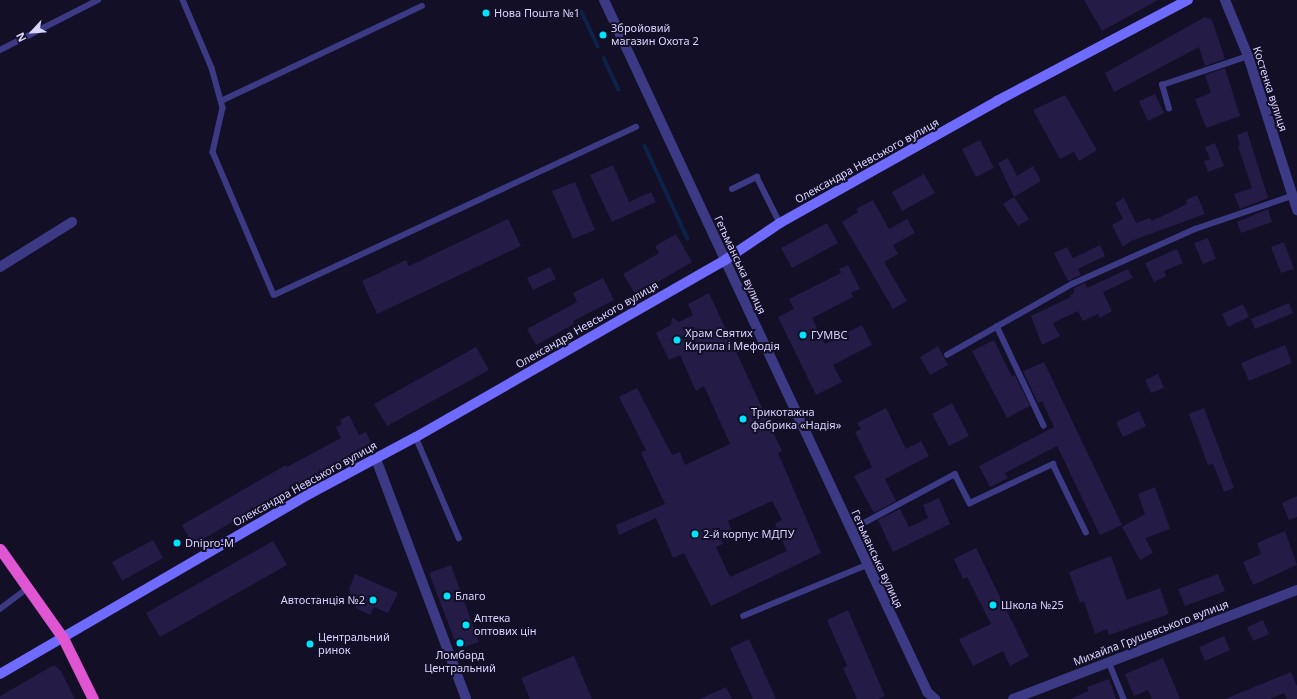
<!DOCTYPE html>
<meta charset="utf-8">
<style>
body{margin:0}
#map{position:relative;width:1297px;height:699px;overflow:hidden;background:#130f26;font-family:"Noto Sans",sans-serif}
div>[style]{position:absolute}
.stream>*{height:3.5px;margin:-1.75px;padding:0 1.75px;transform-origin:1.75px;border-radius:1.75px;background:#0c2248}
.building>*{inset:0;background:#241b47}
.service>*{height:5.5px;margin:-2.75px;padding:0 2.75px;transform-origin:2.75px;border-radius:2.75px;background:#3d3a85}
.minor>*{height:10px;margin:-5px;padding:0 5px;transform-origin:5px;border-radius:5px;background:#3d3a85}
.tertiary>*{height:10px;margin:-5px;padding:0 5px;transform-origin:5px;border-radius:5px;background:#3d3a85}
.secondary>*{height:10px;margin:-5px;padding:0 5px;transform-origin:5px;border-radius:5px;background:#6f6bff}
.trunk>*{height:11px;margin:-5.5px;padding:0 5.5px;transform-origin:5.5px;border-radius:5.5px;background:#e055d1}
.dots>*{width:11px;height:11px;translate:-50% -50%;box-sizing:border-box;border:2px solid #130f26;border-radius:50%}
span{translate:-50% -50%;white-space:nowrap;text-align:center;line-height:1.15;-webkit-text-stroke:4px #130f26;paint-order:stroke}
.poi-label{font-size:11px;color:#d9d4ff}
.left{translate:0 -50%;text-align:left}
.right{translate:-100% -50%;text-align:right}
.street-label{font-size:11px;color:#d9d4ff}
.north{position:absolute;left:12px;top:12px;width:40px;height:40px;-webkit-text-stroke:3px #130f26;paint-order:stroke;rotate:244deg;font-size:11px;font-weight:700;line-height:16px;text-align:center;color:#d9d4ff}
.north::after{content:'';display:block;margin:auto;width:14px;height:18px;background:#d9d4ff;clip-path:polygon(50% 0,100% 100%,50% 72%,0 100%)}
</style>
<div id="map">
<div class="stream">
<div style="left:582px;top:12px;width:38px;rotate:65deg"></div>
<div style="left:604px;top:58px;width:35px;rotate:65deg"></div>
<div style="left:645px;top:146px;width:102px;rotate:65.2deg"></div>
</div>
<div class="building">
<div style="clip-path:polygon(1084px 0,1158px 0,1102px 31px)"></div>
<div style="clip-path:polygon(1205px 17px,1212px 20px,1225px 59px,1205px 66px,1199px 47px,1114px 92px,1105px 73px)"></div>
<div style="clip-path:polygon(1225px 68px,1240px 116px,1206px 128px,1195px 99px,1211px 93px,1205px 75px)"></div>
<div style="clip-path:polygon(1155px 94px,1164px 113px,1148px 121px,1139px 101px)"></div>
<div style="clip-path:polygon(1065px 95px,1097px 150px,1079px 161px,1074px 152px,1060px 159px,1033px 110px)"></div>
<div style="clip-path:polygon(1247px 131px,1268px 198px,1240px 209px,1234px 194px,1252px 188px,1238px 146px,1240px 145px,1237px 135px)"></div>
<div style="clip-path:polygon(980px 140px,994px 168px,976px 177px,962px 149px)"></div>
<div style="clip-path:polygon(1215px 143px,1224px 166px,1208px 172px,1204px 161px,1210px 159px,1205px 147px)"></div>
<div style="clip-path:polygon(1008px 158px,1017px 176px,1033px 166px,1041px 181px,1014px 197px,998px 163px)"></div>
<div style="clip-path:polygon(613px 165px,629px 202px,651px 192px,656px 202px,612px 222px,590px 175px)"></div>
<div style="clip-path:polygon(924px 174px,935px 193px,902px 211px,892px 192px)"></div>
<div style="clip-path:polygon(575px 182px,595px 230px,573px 239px,552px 191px)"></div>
<div style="clip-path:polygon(1197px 195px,1205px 214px,1131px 241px,1123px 247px,1112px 225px,1123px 219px,1115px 203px,1124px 198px,1136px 223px,1150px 218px,1152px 221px,1187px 204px,1186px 200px)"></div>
<div style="clip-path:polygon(1014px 197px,1029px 219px,1018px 226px,1003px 204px)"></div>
<div style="clip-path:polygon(873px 200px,889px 229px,907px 219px,915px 233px,893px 245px,898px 254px,884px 262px,907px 301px,893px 309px,842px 222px,858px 212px,856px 209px)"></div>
<div style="clip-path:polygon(1268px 209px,1272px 222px,1241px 233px,1237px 222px)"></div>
<div style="clip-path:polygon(508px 219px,521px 246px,377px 314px,362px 281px,406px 260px,409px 266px)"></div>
<div style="clip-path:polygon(827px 223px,838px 243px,792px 268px,781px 248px)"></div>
<div style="clip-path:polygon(676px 234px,692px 262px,636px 295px,623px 274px,659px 253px,655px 246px)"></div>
<div style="clip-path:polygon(1208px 238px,1216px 259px,1203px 264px,1194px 243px)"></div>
<div style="clip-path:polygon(1284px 242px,1294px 269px,1281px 273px,1271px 247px)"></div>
<div style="clip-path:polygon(1100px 245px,1105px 256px,1078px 269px,1081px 275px,1068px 281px,1054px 253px,1067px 247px,1073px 258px)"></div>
<div style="clip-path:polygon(1177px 249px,1183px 263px,1164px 271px,1166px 276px,1154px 282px,1145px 263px)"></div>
<div style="clip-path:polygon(848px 265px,860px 289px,851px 293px,853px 297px,812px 318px,825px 344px,862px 325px,872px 345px,833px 365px,842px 382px,816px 395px,778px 317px,794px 309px,789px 299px,841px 273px,839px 269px)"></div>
<div style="clip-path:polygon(550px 267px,556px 279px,533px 290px,527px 278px)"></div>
<div style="clip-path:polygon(1128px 269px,1133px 278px,1103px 292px,1112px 311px,1100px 318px,1098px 314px,1083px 321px,1078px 311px,1053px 323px,1060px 336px,1042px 345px,1031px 316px,1071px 297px,1070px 295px,1074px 293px,1074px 288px,1085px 283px,1087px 288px)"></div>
<div style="clip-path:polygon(603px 278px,614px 300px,573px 321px,574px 324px,536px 345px,527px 329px,577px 302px,573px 293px)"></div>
<div style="clip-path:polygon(evenodd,709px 293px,782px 451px,778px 453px,821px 553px,711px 606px,684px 553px,673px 558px,656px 518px,619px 535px,616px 525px,665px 504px,641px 453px,646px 450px,619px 397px,637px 388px,672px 455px,680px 452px,685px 465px,730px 444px,704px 386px,696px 391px,680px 355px,669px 360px,656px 333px,671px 325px,672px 317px,679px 322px,693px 315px,688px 304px,709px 293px,772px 501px,782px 520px,775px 524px,787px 551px,730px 577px,716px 547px,723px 544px,720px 537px,732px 531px,728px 521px,772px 501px)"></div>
<div style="clip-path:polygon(1289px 303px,1293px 313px,1255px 329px,1251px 319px)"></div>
<div style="clip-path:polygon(1243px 304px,1249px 317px,1228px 327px,1222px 314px)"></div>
<div style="clip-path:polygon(994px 340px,1012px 377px,1015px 375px,1030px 406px,1007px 418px,972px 351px)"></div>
<div style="clip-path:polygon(1285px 345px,1292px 363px,1249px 381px,1241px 363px)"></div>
<div style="clip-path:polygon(938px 346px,948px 365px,930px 375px,920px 357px)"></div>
<div style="clip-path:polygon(476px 347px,489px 370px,387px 426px,374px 404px)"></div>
<div style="clip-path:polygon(1044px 362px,1122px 525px,1100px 535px,1057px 446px,1005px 473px,1008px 478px,990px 487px,979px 466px,1054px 427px,1042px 401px,1038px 403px,1023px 371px)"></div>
<div style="clip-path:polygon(1158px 374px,1164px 388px,1151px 393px,1145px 380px)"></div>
<div style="clip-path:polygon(952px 403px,969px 436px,949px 446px,932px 414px)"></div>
<div style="clip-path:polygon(886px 408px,906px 449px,921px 441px,929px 456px,885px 479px,896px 501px,874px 513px,854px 476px,872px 467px,855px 432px,861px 429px,857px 423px)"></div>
<div style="clip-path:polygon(1204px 408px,1234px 488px,1224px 492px,1213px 464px,1208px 465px,1189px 414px)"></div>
<div style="clip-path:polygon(1139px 411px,1146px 426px,1123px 437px,1116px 422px)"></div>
<div style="clip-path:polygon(349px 415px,359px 435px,366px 432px,373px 447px,299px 487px,297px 484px,193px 545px,182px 525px,286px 465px,287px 467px,341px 438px,336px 427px,342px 424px,340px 420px)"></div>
<div style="clip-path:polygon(1155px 487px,1170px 529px,1145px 538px,1153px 553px,1140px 560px,1122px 527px,1145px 514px,1138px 494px)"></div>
<div style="clip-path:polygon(1297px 496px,1297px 517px,1289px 520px,1282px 503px)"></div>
<div style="clip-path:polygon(939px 498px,950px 524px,893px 552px,878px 520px,900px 509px,909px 527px,928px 518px,923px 505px)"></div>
<div style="clip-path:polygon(1285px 531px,1297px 565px,1253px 585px,1243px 562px,1261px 554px,1257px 543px)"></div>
<div style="clip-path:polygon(153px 540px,163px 558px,122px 581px,112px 562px)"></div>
<div style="clip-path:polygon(273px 541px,287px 565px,160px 637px,146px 613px)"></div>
<div style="clip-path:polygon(976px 548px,1029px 656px,1010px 666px,1003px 651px,973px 666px,959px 639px,991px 624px,967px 577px,963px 579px,954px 559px)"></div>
<div style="clip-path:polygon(1111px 556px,1127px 600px,1160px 588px,1169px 614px,1109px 635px,1107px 629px,1095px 634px,1084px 601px,1080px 603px,1069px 572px)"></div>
<div style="clip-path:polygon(451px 565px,479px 642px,458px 649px,429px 573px)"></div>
<div style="clip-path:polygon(355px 574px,398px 593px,388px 613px,374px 607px,370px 615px,356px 608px,349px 589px)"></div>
<div style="clip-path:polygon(1218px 574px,1225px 591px,1185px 606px,1178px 589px)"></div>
<div style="clip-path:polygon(848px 610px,885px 696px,878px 699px,857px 699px,843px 668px,847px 666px,827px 620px)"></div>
<div style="clip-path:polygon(1263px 620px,1269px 634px,1253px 641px,1247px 627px)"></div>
<div style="clip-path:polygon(1224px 636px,1230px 650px,1205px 661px,1199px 647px)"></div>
<div style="clip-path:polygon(749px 639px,776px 699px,753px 699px,730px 648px)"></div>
<div style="clip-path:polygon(574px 656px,592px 699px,530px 699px,521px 678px)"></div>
<div style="clip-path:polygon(1163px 658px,1180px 699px,1152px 699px,1148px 690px,1134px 696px,1125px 674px)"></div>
<div style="clip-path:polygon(54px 665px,61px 671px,75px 699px,0 699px,0 696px)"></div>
<div style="clip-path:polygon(1291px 672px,1297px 686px,1297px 699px,1287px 699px,1284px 693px,1270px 699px,1225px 699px)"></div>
<div style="clip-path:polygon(1109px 679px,1116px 699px,1071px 699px,1088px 691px,1087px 687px)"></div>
<div style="clip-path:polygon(726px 687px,732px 699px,700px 699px)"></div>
</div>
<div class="service">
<div style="left:183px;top:0;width:74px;rotate:66.9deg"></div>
<div style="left:212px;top:68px;width:41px;rotate:74.6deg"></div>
<div style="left:223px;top:108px;width:45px;rotate:102.8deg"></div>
<div style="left:213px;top:152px;width:155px;rotate:66.9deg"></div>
<div style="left:274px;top:295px;width:399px;rotate:-24.9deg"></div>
<div style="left:0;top:50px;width:110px;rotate:-27deg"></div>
<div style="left:221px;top:101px;width:222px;rotate:-25.3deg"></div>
<div style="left:1169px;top:109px;width:25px;rotate:-106deg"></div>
<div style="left:1162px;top:85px;width:91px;rotate:-18.6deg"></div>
<div style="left:732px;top:189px;width:28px;rotate:-26deg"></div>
<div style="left:757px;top:177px;width:51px;rotate:63.4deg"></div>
<div style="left:997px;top:326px;width:110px;rotate:64.8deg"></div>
<div style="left:947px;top:355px;width:144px;rotate:-29.6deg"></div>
<div style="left:1072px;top:284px;width:135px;rotate:-24.1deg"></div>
<div style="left:1195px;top:229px;width:102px;rotate:-18.8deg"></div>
<div style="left:416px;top:437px;width:110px;rotate:66.9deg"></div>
<div style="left:851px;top:530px;width:118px;rotate:-28.3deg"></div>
<div style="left:955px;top:474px;width:33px;rotate:63deg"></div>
<div style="left:970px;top:503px;width:92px;rotate:-25.2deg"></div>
<div style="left:1053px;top:464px;width:76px;rotate:64.1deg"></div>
<div style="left:0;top:609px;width:35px;rotate:-37deg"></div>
<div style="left:743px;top:616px;width:134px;rotate:-22.4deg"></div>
<div style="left:1109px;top:662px;width:40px;rotate:68deg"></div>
</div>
<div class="minor">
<div style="left:604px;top:0;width:287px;rotate:65deg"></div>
<div style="left:1225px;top:0;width:61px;rotate:67.7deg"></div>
<div style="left:1248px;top:56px;width:162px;rotate:72.3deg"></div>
<div style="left:0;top:267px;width:85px;rotate:-32deg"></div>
<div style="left:376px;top:459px;width:256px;rotate:69.4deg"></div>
<div style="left:1013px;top:699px;width:304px;rotate:-21deg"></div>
</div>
<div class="tertiary">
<div style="left:725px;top:260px;width:477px;rotate:64.9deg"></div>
<div style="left:927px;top:692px;width:11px;rotate:41deg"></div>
</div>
<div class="secondary">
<div style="left:0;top:674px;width:360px;rotate:-30.2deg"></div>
<div style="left:311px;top:493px;width:119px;rotate:-28.1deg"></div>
<div style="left:416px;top:437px;width:356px;rotate:-29.8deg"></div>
<div style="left:725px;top:260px;width:66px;rotate:-33.9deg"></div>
<div style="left:780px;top:223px;width:249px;rotate:-29.3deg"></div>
<div style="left:997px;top:101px;width:216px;rotate:-27.9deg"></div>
</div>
<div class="trunk">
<div style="left:0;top:549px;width:109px;rotate:54.7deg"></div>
<div style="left:63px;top:638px;width:68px;rotate:63.8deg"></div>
</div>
<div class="dots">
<div style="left:486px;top:13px;background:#00e5ff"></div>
<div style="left:603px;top:35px;background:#00e5ff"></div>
<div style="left:803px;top:335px;background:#00e5ff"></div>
<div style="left:677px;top:340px;background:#00e5ff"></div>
<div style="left:743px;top:419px;background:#00e5ff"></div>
<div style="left:695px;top:534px;background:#00e5ff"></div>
<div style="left:177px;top:543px;background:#00e5ff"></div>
<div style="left:447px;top:596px;background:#00e5ff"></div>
<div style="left:373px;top:600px;background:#00e5ff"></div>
<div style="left:993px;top:605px;background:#00e5ff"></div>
<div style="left:466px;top:625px;background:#00e5ff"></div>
<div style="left:460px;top:643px;background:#00e5ff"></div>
<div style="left:310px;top:644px;background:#00e5ff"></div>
</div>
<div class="poi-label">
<span class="left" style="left:494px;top:13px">Нова Пошта №1</span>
<span class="left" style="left:611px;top:35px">Збройовий<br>магазин Охота 2</span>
<span class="left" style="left:685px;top:340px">Храм Святих<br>Кирила і Мефодія</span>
<span class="left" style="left:811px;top:335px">ГУМВС</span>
<span class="left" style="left:751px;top:419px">Трикотажна<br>фабрика «Надія»</span>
<span class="left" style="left:703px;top:534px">2-й корпус МДПУ</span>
<span class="left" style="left:185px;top:543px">Dnipro-M</span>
<span class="left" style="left:455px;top:596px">Благо</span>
<span class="right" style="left:365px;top:600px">Автостанція №2</span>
<span class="left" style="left:1001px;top:605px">Школа №25</span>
<span class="left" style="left:474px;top:625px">Аптека<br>оптових цін</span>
<span class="left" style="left:318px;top:644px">Центральний<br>ринок</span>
<span style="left:460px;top:662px">Ломбард<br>Центральний</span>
</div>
<div class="street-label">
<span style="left:1270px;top:89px;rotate:72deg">Костенка вулиця</span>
<span style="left:867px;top:161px;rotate:-29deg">Олександра Невського вулиця</span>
<span style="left:740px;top:265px;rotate:65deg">Гетьманська вулиця</span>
<span style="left:587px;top:325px;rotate:-30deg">Олександра Невського вулиця</span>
<span style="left:305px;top:484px;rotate:-29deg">Олександра Невського вулиця</span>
<span style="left:877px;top:559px;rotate:65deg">Гетьманська вулиця</span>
<span style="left:1151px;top:633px;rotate:-21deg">Михайла Грушевського вулиця</span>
</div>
<div class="north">N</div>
</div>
